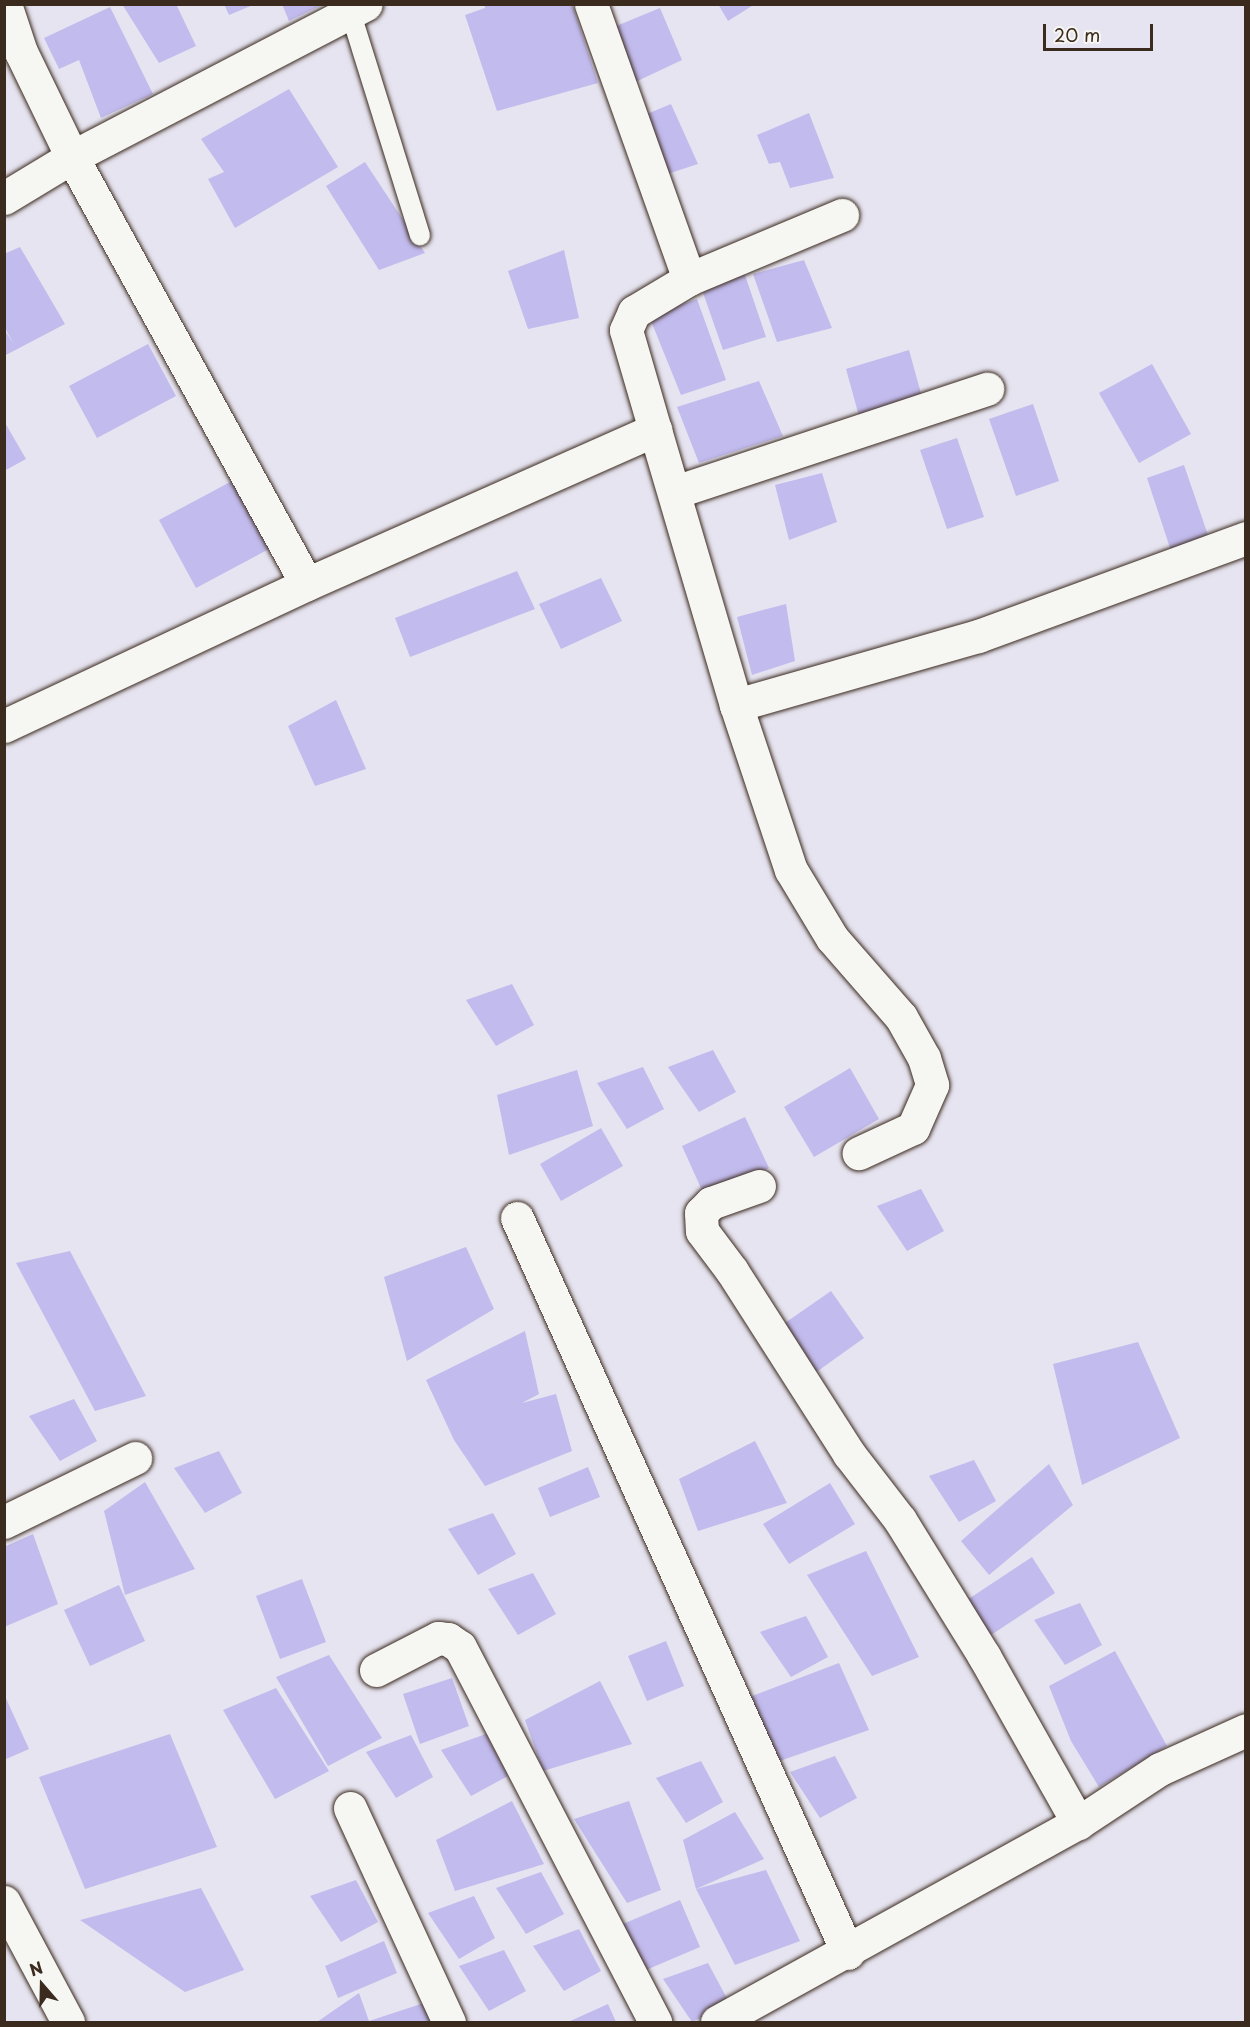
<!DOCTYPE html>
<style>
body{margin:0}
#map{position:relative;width:1250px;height:2027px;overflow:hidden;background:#e6e4f0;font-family:"Playpen Sans",sans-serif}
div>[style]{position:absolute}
.building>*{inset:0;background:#c2bbed}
.roads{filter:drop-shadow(0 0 2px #3b2a1e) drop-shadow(0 0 2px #3b2a1e)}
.service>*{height:20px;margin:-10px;padding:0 10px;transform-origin:10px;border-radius:10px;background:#f6f6f2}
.minor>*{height:33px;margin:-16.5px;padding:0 16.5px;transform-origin:16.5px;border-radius:16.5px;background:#f6f6f2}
span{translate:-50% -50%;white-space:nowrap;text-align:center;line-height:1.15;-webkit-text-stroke:4.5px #f6f6f2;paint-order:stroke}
.frame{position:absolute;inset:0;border:6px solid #3b2a1e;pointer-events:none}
.north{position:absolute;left:12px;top:1955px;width:60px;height:60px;-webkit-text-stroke:4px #f6f6f2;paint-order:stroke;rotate:340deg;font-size:16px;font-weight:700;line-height:24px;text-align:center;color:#3b2a1e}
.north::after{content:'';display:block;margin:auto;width:21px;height:27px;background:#3b2a1e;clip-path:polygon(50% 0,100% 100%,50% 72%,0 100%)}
.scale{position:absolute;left:1043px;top:24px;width:110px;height:27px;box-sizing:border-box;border:3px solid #3b2a1e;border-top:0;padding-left:8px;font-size:18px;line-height:21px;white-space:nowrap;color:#3b2a1e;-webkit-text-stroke:4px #f6f6f2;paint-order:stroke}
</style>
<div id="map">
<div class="building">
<div style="clip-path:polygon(122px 4px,176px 4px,196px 46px,159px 63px)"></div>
<div style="clip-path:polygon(224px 4px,253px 4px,253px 5px,229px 15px)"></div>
<div style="clip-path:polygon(282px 4px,324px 4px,289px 21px)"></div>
<div style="clip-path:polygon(484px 4px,572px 4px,598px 83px,497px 111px,465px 15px,485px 8px)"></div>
<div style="clip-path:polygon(718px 4px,755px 4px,728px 21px)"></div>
<div style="clip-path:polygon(110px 7px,153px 94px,101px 118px,79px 60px,59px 69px,44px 38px)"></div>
<div style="clip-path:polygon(660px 8px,682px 60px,629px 85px,604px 31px)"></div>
<div style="clip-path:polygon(289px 89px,338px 167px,235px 228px,208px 179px,224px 172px,201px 139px)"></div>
<div style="clip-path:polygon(671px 104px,698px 164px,658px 177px,635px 119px)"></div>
<div style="clip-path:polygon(809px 113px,834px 178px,790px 188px,780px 162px,769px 164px,757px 135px)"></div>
<div style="clip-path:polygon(365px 162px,425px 253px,379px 270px,326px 186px)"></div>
<div style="clip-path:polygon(20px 247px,65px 324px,4px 356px,4px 329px,13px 343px,4px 326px,4px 254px)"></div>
<div style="clip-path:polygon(564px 250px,579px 318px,528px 329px,508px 271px)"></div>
<div style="clip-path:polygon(804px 260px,832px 328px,777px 342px,753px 274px)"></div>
<div style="clip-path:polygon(744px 272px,766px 337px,723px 350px,701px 287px)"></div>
<div style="clip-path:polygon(697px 299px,726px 380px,681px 395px,649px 316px)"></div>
<div style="clip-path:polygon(148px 344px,176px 396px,97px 438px,69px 386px)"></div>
<div style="clip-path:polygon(909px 350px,922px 397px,859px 416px,846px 369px)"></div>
<div style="clip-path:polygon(1152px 364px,1191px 434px,1139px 463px,1099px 393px)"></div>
<div style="clip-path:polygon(759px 381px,783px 436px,699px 463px,677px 407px)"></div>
<div style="clip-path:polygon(1033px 404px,1059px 481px,1016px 496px,989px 419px)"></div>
<div style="clip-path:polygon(4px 421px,26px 459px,4px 471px)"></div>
<div style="clip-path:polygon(957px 438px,984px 517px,947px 529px,920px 450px)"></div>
<div style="clip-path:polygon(1184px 465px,1210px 541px,1172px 554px,1147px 478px)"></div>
<div style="clip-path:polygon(822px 473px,837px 522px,789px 540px,775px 485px)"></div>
<div style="clip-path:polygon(232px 481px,269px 549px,196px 588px,159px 520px)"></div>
<div style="clip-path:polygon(517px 571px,535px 609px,410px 657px,395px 618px)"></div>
<div style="clip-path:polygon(601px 578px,622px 621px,561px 649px,539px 604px)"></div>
<div style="clip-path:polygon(786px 604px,795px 661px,752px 675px,737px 617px)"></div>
<div style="clip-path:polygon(336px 700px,366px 769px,315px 786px,288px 726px)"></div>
<div style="clip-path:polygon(512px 984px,534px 1025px,496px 1046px,466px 1000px)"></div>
<div style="clip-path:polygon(713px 1050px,736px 1092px,699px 1112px,668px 1067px)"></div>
<div style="clip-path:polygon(643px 1067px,664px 1109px,627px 1129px,597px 1083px)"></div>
<div style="clip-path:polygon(850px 1068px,879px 1119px,814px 1157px,784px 1107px)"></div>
<div style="clip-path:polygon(577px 1070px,593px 1126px,509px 1155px,497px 1095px)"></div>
<div style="clip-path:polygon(745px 1117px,769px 1168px,705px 1197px,682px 1146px)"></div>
<div style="clip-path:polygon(601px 1128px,623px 1166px,561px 1201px,540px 1164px)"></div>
<div style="clip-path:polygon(921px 1189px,944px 1231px,907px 1251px,877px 1206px)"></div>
<div style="clip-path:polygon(466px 1247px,494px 1309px,407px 1361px,384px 1277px)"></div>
<div style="clip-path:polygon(70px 1251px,146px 1396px,95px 1411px,16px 1263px)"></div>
<div style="clip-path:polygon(831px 1291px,864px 1338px,815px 1373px,782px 1325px)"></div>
<div style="clip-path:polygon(525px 1331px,539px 1394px,522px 1403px,556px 1394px,572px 1451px,485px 1486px,454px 1440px,426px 1380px)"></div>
<div style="clip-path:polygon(1138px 1342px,1180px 1438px,1082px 1485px,1053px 1364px)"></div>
<div style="clip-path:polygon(74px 1399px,97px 1441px,60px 1461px,29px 1416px)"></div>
<div style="clip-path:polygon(755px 1441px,787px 1503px,698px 1531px,679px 1479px)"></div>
<div style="clip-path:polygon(219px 1451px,242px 1493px,205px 1513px,174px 1468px)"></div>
<div style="clip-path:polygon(974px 1460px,996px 1501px,959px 1522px,929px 1476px)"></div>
<div style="clip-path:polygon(1049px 1464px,1073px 1505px,989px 1575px,961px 1541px)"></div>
<div style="clip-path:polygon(588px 1467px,600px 1497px,550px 1517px,538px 1488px)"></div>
<div style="clip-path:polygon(145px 1482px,195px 1569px,125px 1595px,104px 1511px)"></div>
<div style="clip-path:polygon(830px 1483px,855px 1524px,789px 1564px,763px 1524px)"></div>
<div style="clip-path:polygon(493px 1513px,516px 1554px,478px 1575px,448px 1529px)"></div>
<div style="clip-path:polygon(33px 1534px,58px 1604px,4px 1627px,4px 1547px)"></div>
<div style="clip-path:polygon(866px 1551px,919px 1657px,872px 1676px,807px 1575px)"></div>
<div style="clip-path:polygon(1032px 1557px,1055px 1593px,991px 1635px,967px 1600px)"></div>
<div style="clip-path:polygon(533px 1573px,556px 1614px,518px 1635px,488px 1589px)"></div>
<div style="clip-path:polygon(302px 1579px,326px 1642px,280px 1659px,256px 1596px)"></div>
<div style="clip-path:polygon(119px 1585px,145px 1641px,90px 1666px,64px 1610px)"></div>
<div style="clip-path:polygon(1080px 1603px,1102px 1645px,1065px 1665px,1034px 1620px)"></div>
<div style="clip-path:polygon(806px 1616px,828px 1657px,791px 1677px,760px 1632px)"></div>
<div style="clip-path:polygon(666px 1641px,684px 1686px,647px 1701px,628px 1656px)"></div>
<div style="clip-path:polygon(1115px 1651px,1167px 1746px,1099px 1787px,1071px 1741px,1049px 1686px)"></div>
<div style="clip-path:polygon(329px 1655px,382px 1738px,328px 1766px,276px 1677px)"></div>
<div style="clip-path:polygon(839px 1663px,869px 1730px,768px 1765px,747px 1698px)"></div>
<div style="clip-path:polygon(452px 1678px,469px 1726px,420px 1744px,403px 1694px)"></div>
<div style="clip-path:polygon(600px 1681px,632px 1744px,543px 1771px,525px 1720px)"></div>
<div style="clip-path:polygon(276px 1688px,329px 1771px,275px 1799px,223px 1710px)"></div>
<div style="clip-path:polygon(4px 1694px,29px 1749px,4px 1760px)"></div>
<div style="clip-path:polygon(170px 1734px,217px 1847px,85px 1889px,39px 1777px)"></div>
<div style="clip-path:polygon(486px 1734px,508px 1776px,471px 1796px,441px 1750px)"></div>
<div style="clip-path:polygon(411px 1735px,433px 1777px,396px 1798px,366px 1752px)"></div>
<div style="clip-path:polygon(835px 1756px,857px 1798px,820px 1818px,790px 1772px)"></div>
<div style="clip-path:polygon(701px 1761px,723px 1802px,686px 1823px,656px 1778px)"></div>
<div style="clip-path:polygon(512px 1801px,544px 1864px,455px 1891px,436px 1840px)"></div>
<div style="clip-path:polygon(629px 1801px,661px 1890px,627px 1903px,574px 1819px)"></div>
<div style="clip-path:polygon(735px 1812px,764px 1859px,696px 1889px,683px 1840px)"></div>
<div style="clip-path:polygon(766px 1870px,800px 1941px,735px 1965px,696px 1889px)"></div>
<div style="clip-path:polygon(541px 1872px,564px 1914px,526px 1934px,496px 1888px)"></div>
<div style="clip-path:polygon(356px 1880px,378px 1922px,341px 1942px,310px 1896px)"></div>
<div style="clip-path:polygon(201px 1888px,244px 1970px,185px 1992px,80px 1920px)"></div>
<div style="clip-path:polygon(474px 1896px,495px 1938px,459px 1959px,428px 1913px)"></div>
<div style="clip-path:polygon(680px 1900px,700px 1947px,639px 1973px,618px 1926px)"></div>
<div style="clip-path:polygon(579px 1929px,601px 1971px,564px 1991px,533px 1946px)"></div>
<div style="clip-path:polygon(384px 1941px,397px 1973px,338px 1998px,325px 1966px)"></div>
<div style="clip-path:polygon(504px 1950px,526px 1991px,489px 2011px,459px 1966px)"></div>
<div style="clip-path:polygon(708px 1963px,730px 2004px,692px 2022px,663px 1979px)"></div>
<div style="clip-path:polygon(359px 1993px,369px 2021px,424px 2003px,431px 2022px,317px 2022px)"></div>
<div style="clip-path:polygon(608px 2004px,616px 2022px,568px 2022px)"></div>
</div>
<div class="roads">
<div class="service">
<div style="left:351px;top:14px;width:232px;rotate:72.7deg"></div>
</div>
<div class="minor">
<div style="left:5px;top:4px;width:51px;rotate:71.6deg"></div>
<div style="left:21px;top:52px;width:117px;rotate:64.1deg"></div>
<div style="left:72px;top:157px;width:487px;rotate:61.2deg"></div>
<div style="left:591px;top:4px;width:292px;rotate:70.4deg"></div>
<div style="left:4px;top:198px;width:79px;rotate:-31.1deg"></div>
<div style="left:72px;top:157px;width:331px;rotate:-27.5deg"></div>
<div style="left:655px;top:430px;width:104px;rotate:-106.2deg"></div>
<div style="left:626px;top:330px;width:20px;rotate:-66deg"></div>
<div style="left:634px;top:312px;width:64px;rotate:-31deg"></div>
<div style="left:689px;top:279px;width:166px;rotate:-22.7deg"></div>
<div style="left:675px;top:492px;width:329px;rotate:-18.3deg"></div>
<div style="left:736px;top:705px;width:174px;rotate:71.6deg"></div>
<div style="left:791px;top:870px;width:79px;rotate:58.9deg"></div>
<div style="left:832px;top:938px;width:105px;rotate:48.9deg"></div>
<div style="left:901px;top:1017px;width:47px;rotate:60.7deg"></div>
<div style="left:924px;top:1058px;width:28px;rotate:73deg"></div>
<div style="left:932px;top:1085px;width:47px;rotate:113.8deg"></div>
<div style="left:913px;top:1128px;width:60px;rotate:155.2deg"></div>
<div style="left:4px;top:726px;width:335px;rotate:-25.1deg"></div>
<div style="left:307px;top:584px;width:381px;rotate:-23.9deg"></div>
<div style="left:655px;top:430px;width:287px;rotate:73.6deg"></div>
<div style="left:736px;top:705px;width:252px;rotate:-15.9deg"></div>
<div style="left:978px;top:636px;width:285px;rotate:-20.1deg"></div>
<div style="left:759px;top:1186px;width:51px;rotate:160.5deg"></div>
<div style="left:711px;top:1203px;width:14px;rotate:135deg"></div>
<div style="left:701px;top:1213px;width:18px;rotate:87deg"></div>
<div style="left:702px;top:1231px;width:50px;rotate:53.1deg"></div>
<div style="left:732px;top:1271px;width:217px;rotate:57.4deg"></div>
<div style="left:849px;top:1454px;width:83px;rotate:52.3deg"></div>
<div style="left:900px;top:1520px;width:160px;rotate:58.3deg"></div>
<div style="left:984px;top:1656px;width:192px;rotate:60.6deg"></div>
<div style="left:517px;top:1218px;width:806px;rotate:65.76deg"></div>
<div style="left:4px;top:1522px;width:146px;rotate:-26deg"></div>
<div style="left:376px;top:1670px;width:70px;rotate:-27.3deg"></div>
<div style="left:438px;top:1638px;width:10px;rotate:6deg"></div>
<div style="left:448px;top:1639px;width:14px;rotate:34deg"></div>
<div style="left:460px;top:1647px;width:423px;rotate:62.5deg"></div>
<div style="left:350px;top:1808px;width:236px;rotate:65.2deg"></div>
<div style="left:4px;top:1902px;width:136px;rotate:61.9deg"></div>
<div style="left:717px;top:2022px;width:412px;rotate:-28.9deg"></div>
<div style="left:1078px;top:1823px;width:98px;rotate:-33.4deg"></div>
<div style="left:1160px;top:1769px;width:94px;rotate:-24.4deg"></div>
</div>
</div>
<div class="frame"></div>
<div class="north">N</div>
<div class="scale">20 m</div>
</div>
